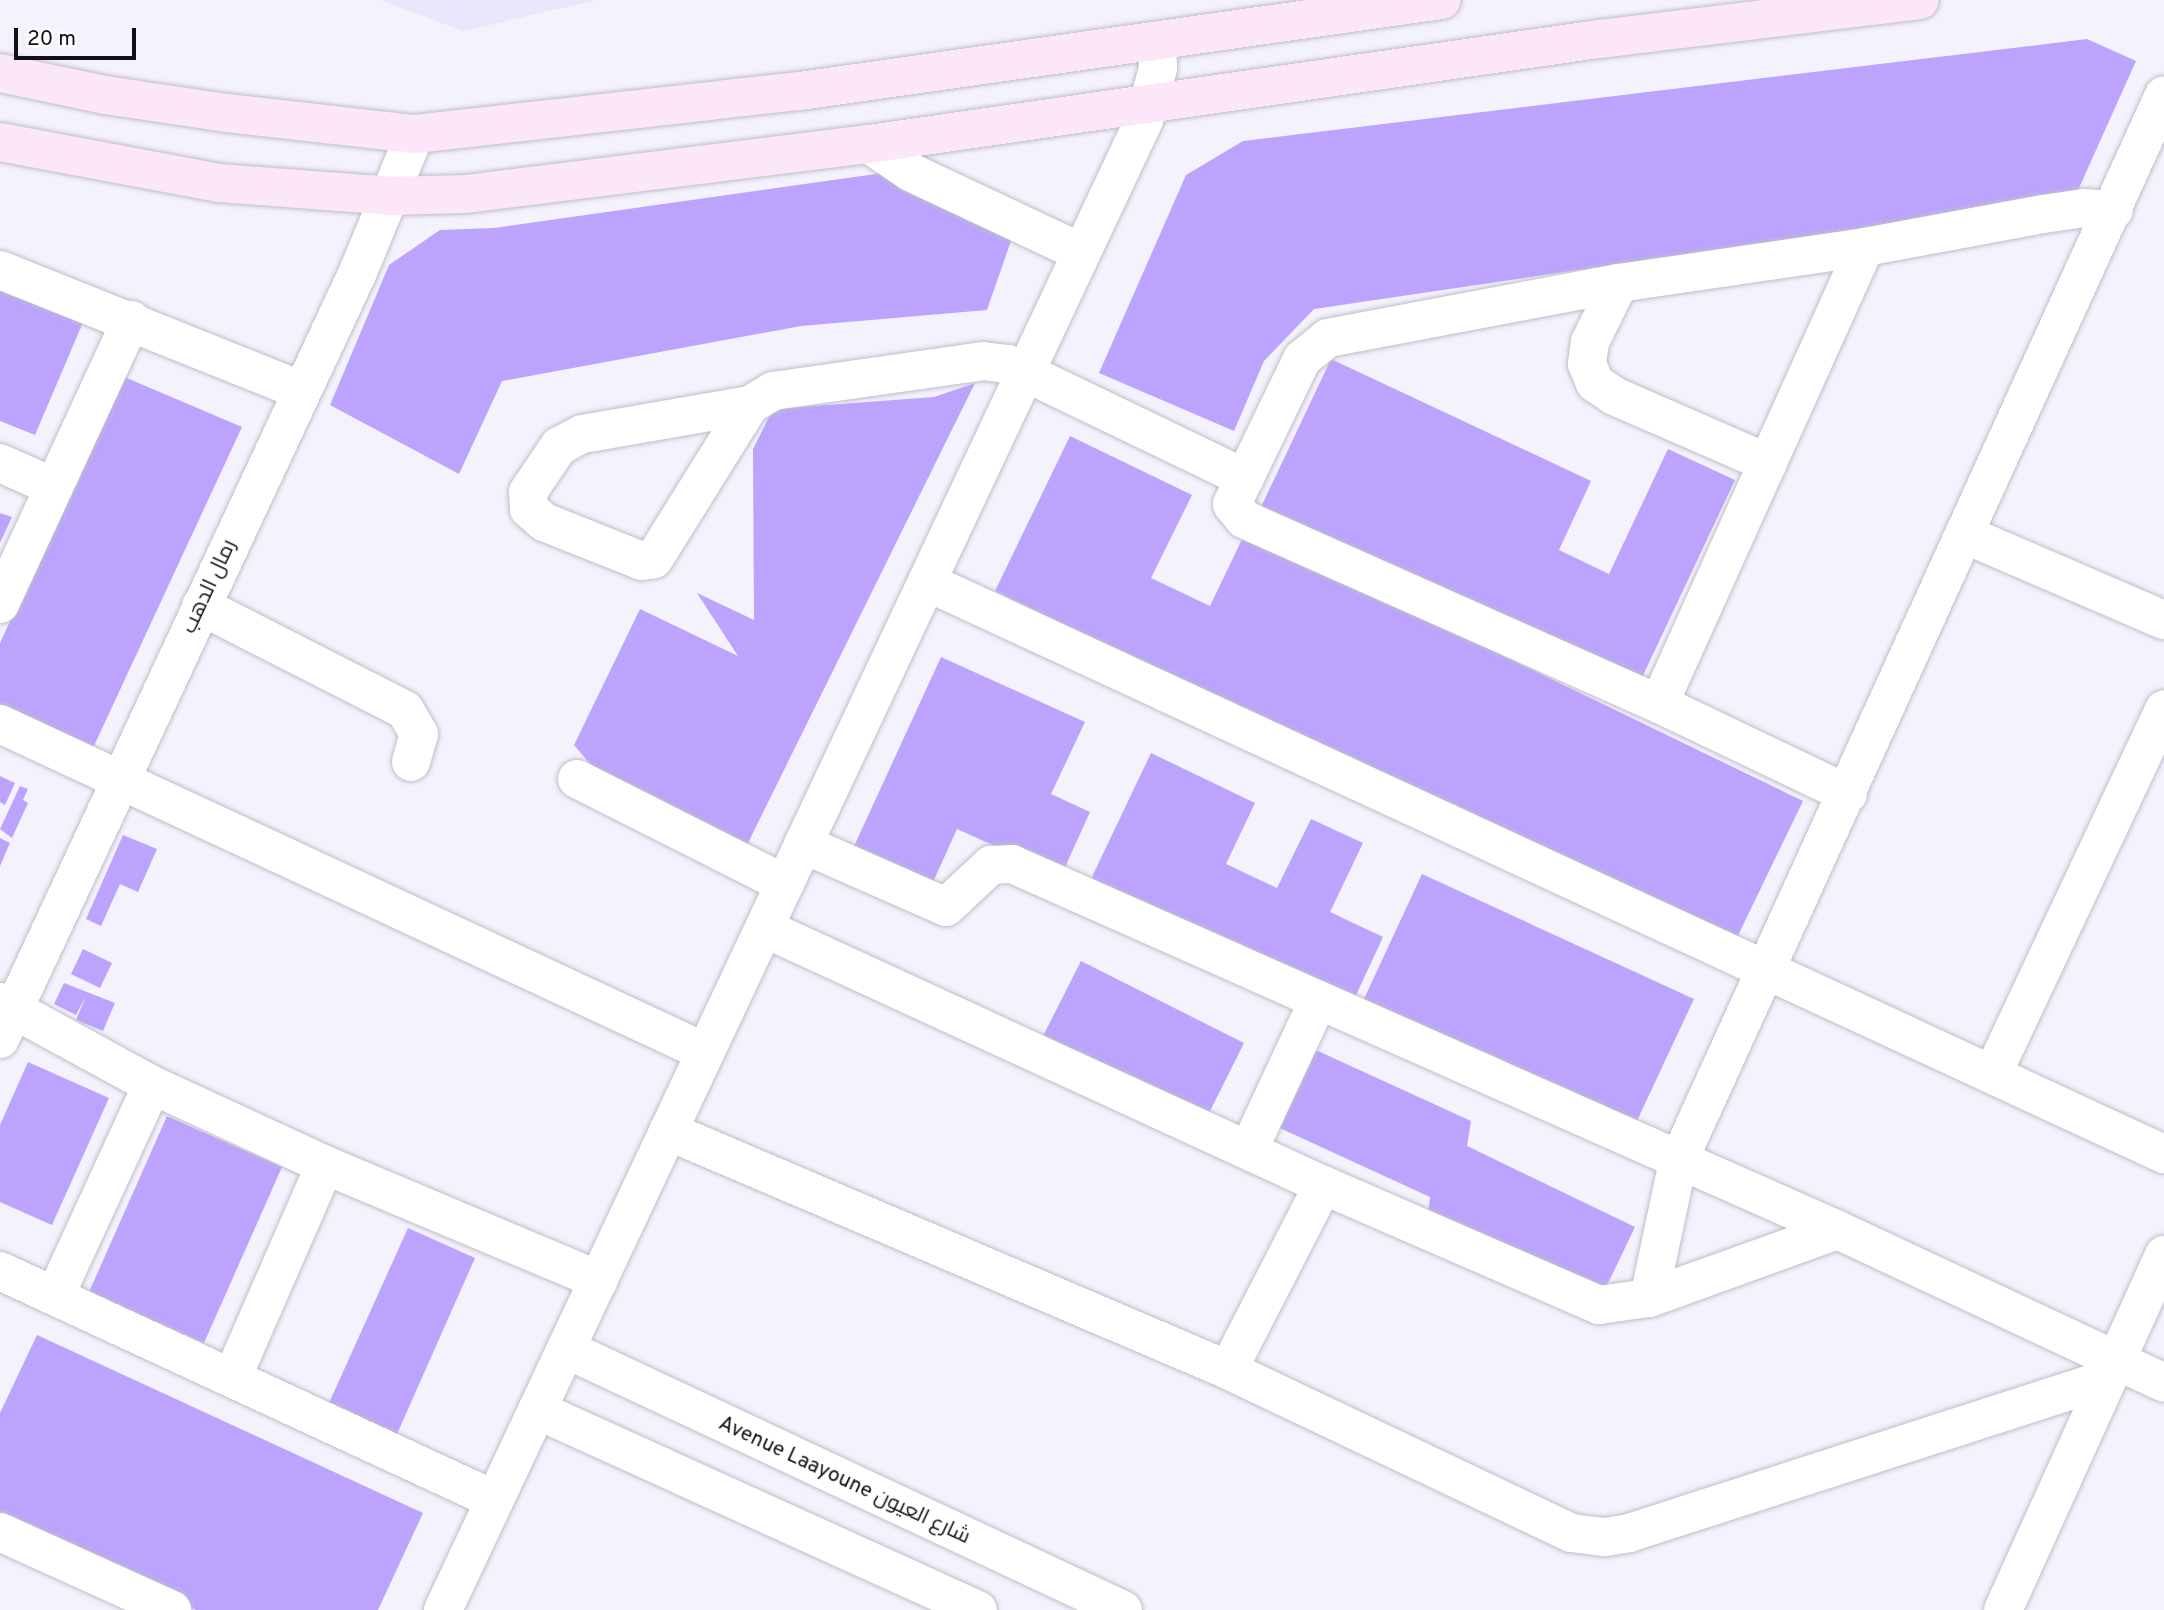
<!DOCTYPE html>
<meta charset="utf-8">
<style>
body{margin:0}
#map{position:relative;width:2164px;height:1610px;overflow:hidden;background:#f4f2fd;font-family:Overpass,Cairo,sans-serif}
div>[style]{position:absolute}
.built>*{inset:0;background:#ebe6fc}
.building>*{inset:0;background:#bba3fe}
.roads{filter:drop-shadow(0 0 2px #c0bdcb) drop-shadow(0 0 2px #c0bdcb)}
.street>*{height:38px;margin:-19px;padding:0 19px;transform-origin:19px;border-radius:19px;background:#fff}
.secondary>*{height:38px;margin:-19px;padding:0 19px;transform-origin:19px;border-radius:19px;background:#fbe7f7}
span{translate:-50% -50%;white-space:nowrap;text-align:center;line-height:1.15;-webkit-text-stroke:5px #fff;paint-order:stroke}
.street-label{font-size:21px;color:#111015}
.scale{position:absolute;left:14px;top:28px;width:122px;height:32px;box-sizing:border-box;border:4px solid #111015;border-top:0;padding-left:9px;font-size:21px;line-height:24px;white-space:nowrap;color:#111015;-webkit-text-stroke:5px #fff;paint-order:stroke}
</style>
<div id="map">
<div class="built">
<div style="clip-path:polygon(380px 0,597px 0,463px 31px)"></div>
</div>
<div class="building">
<div style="clip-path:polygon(2087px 39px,2136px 61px,2075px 197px,1314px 309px,1264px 361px,1234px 431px,1099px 373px,1186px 175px,1243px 141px)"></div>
<div style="clip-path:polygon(883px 173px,1012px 238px,987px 310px,801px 326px,502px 381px,459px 474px,330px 405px,389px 265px,440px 230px,494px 228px)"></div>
<div style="clip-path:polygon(0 277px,90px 306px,35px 435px,0 421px)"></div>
<div style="clip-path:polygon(1331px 359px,1591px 481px,1559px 550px,1609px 574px,1668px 449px,1735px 480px,1639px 684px,1261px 507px)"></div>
<div style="clip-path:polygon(122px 376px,242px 427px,93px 748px,0 704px,0 643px)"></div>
<div style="clip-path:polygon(975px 383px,745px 849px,603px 779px,574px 745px,640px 609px,738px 656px,697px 593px,754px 620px,753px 449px,773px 409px,934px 397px)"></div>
<div style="clip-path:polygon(1070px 436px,1192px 495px,1151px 578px,1210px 606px,1246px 531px,1803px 801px,1732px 948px,995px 591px)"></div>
<div style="clip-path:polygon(0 513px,12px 517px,0 543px)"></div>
<div style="clip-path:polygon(941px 657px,1085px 722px,1051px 794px,1090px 812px,1061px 876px,957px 829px,929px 891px,850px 855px)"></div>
<div style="clip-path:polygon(1151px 753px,1255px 803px,1226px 864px,1277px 888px,1311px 819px,1363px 843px,1330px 912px,1383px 937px,1351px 1006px,1090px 881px)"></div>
<div style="clip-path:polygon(0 776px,15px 783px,5px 805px,0 802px)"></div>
<div style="clip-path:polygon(20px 786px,28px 789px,23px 800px,28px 803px,12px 838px,0 829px)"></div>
<div style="clip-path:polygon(123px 835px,157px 849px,138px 892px,120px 884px,101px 926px,86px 919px)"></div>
<div style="clip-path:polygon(0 838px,10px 843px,0 866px)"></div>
<div style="clip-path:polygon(1422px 874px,1694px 999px,1634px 1127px,1363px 1001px)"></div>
<div style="clip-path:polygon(83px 949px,112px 963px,100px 988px,71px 974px)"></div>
<div style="clip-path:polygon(1081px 961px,1244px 1043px,1205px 1121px,1041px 1040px)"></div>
<div style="clip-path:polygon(64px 983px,115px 1003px,103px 1031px,76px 1020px,86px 996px,76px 1015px,54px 1004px)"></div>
<div style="clip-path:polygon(1307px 1046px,1471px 1121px,1467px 1146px,1635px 1227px,1601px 1298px,1428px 1215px,1430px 1197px,1271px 1124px)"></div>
<div style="clip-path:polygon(28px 1062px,109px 1098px,52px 1225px,0 1202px,0 1125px)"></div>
<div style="clip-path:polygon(167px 1116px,282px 1167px,204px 1343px,89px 1292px)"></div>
<div style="clip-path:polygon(408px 1228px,475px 1258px,397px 1434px,329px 1403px)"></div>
<div style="clip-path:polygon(37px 1335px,423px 1513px,378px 1610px,196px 1610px,0 1519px,0 1413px)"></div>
</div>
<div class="roads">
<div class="street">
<div style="left:869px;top:144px;width:50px;rotate:34.3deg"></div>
<div style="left:910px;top:172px;width:188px;rotate:25.2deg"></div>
<div style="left:0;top:270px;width:325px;rotate:21.8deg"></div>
<div style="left:1619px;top:283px;width:66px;rotate:116.2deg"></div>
<div style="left:1590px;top:342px;width:22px;rotate:98deg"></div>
<div style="left:1587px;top:364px;width:21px;rotate:67deg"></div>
<div style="left:1595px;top:383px;width:23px;rotate:34deg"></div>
<div style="left:1614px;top:396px;width:168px;rotate:23.5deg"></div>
<div style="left:750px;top:405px;width:170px;rotate:170.2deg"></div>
<div style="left:582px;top:434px;width:26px;rotate:152deg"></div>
<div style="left:559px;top:446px;width:55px;rotate:124deg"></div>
<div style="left:528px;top:492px;width:17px;rotate:87deg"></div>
<div style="left:529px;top:509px;width:20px;rotate:41deg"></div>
<div style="left:544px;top:522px;width:105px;rotate:21.7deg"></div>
<div style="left:642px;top:561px;width:12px;rotate:-9deg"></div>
<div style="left:654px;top:559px;width:181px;rotate:-58.1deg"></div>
<div style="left:750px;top:405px;width:27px;rotate:-31deg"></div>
<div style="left:773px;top:391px;width:212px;rotate:-8.1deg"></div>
<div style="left:983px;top:361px;width:25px;rotate:7deg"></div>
<div style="left:1008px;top:364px;width:263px;rotate:25.7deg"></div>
<div style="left:0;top:463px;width:59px;rotate:24deg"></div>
<div style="left:1964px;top:534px;width:218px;rotate:23.3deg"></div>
<div style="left:927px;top:582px;width:1363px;rotate:24.82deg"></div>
<div style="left:0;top:604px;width:313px;rotate:-65.2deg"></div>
<div style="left:201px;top:606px;width:229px;rotate:27deg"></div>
<div style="left:405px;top:710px;width:28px;rotate:60deg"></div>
<div style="left:419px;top:734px;width:29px;rotate:106deg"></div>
<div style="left:1659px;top:704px;width:501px;rotate:-65.74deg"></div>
<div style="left:0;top:724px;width:778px;rotate:24.95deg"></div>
<div style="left:577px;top:779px;width:233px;rotate:26.8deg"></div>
<div style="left:1848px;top:794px;width:209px;rotate:-154.5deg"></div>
<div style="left:1659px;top:704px;width:454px;rotate:-156deg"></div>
<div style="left:1244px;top:519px;width:19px;rotate:-129deg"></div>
<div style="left:1232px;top:504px;width:161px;rotate:-64.2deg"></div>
<div style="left:1302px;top:359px;width:33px;rotate:-39deg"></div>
<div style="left:1328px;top:338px;width:296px;rotate:-10.7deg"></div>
<div style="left:1619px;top:283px;width:249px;rotate:-8.3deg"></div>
<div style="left:1865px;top:247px;width:181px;rotate:-10.5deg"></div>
<div style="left:2043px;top:214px;width:41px;rotate:-8.3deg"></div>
<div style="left:2084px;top:208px;width:30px;rotate:4deg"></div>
<div style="left:803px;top:844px;width:156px;rotate:23.8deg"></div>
<div style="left:946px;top:907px;width:62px;rotate:-43deg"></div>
<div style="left:991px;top:865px;width:21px;rotate:-3deg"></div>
<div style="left:1012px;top:864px;width:903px;rotate:23.9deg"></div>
<div style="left:1838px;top:1230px;width:360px;rotate:25.1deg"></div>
<div style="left:764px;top:928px;width:615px;rotate:24.69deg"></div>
<div style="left:1323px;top:1185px;width:301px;rotate:23.5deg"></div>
<div style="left:1599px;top:1305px;width:50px;rotate:-8deg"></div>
<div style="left:1649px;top:1298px;width:201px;rotate:-19.8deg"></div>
<div style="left:0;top:1002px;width:173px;rotate:28.6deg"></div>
<div style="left:152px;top:1085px;width:191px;rotate:24.8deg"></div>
<div style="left:325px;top:1165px;width:297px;rotate:22.8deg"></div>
<div style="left:0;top:1039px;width:846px;rotate:-64.98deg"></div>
<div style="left:358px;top:272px;width:149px;rotate:-67.6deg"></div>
<div style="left:1993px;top:1073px;width:402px;rotate:-64.8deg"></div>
<div style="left:668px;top:1131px;width:609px;rotate:23.11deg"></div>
<div style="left:1228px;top:1370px;width:380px;rotate:25.4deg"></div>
<div style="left:1571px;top:1533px;width:34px;rotate:7deg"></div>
<div style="left:1605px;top:1537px;width:24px;rotate:-9deg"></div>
<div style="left:1629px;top:1533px;width:501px;rotate:-17.89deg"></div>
<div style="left:1249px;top:1149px;width:163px;rotate:-65deg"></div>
<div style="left:0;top:1271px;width:545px;rotate:24.83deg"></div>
<div style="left:55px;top:1296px;width:232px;rotate:-65.3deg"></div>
<div style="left:1649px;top:1298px;width:139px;rotate:-78deg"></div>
<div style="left:1678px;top:1162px;width:1172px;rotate:-65.51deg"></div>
<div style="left:566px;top:1349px;width:615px;rotate:25.11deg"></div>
<div style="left:1228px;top:1370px;width:208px;rotate:-62.8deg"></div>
<div style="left:232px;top:1378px;width:232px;rotate:-66.4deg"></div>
<div style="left:537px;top:1410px;width:484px;rotate:24.4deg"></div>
<div style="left:0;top:1532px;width:189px;rotate:24.4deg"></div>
<div style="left:443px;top:1610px;width:1647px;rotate:-64.8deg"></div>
<div style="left:1144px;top:120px;width:54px;rotate:-74.9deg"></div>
<div style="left:1158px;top:68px;width:27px;rotate:-92deg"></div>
<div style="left:2003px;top:1610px;width:390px;rotate:-65.6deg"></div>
</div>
<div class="secondary">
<div style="left:0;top:73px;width:107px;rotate:11.8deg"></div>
<div style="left:105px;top:95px;width:123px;rotate:8.4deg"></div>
<div style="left:227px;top:113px;width:189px;rotate:6.4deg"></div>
<div style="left:415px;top:134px;width:387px;rotate:-6.4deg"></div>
<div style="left:800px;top:91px;width:648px;rotate:-8.07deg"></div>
<div style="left:0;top:142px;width:223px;rotate:10.6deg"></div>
<div style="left:219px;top:183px;width:171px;rotate:4.3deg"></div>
<div style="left:390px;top:196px;width:76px;rotate:-1.5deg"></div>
<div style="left:466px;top:194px;width:406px;rotate:-7.1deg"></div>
<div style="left:869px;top:144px;width:738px;rotate:-8.19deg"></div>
<div style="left:1599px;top:39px;width:323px;rotate:-6.9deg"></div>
</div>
</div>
<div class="street-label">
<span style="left:210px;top:587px;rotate:-65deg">رمال الدهب</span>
<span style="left:844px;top:1481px;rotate:25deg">Avenue Laayoune شارع العيون</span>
</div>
<div class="scale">20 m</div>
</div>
